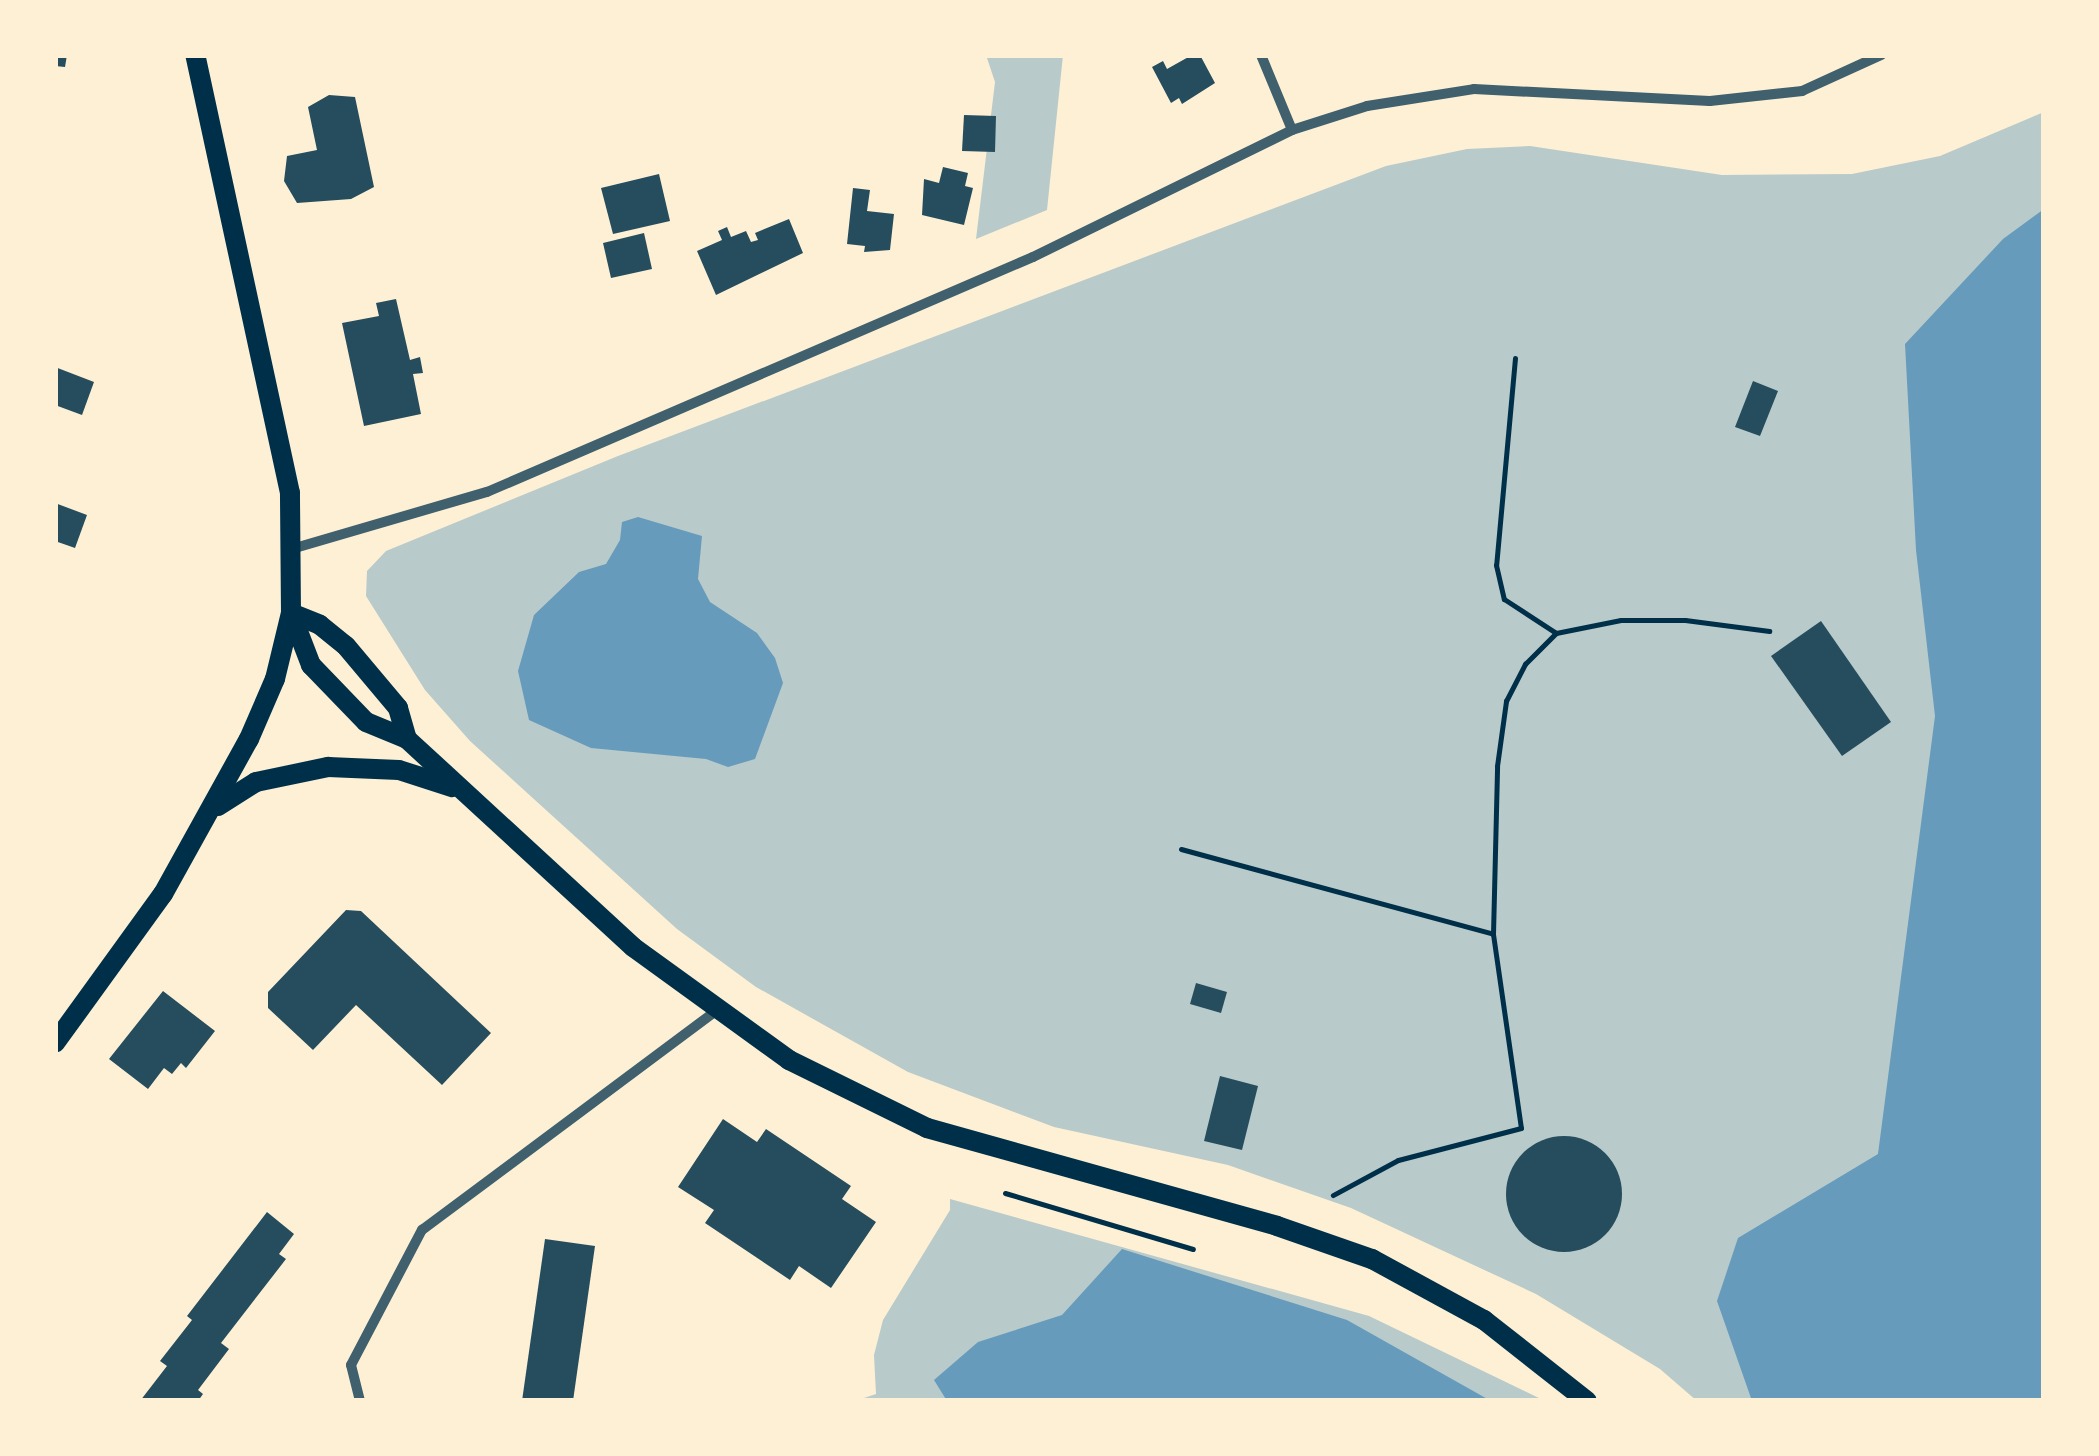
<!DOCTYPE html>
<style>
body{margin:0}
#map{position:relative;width:2099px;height:1456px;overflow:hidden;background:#fdf0d5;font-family:"Open Sans",sans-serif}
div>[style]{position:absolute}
.green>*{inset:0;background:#b9caca}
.water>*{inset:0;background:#669bbc}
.building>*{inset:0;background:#264d5e}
.round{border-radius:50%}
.path>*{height:5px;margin:-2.5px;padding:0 2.5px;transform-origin:2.5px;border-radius:2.5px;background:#003049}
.minor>*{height:10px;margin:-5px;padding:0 5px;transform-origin:5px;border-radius:5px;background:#3f606c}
.secondary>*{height:20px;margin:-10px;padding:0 10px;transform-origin:10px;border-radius:10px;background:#003049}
span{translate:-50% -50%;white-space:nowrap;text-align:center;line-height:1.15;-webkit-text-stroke:10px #fdf0d5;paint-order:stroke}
.frame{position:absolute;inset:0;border:58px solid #fdf0d5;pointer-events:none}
</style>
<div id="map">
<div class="green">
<div style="clip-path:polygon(986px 55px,1063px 55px,1047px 210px,976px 239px,995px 82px)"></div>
<div style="clip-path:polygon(2044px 112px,2044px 1401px,1697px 1401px,1660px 1369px,1536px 1294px,1351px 1208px,1228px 1165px,1054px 1127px,908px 1072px,756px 987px,677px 929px,470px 741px,425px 690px,366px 596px,367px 571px,386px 551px,618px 456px,1386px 166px,1467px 149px,1530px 146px,1722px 175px,1852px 174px,1940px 156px)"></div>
<div style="clip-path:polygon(950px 1199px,1369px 1316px,1545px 1401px,855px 1401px,876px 1394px,874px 1355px,883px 1320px,950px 1210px)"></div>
</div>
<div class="water">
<div style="clip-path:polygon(2044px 209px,2044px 1401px,1752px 1401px,1717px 1301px,1738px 1238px,1878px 1154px,1935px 716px,1916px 550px,1905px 344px,2003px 239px)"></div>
<div style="clip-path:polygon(638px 517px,702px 536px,698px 579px,710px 602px,757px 633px,775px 658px,783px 683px,755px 759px,728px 767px,706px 759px,591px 748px,529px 720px,518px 671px,534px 615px,579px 572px,606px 564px,620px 540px,622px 522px)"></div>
<div style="clip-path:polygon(1122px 1249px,1347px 1320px,1491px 1401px,947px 1401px,934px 1380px,978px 1342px,1062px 1315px)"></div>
</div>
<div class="building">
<div style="clip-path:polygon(55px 55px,67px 55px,65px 67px,55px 66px)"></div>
<div style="clip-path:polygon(1192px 55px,1200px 55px,1215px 83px,1182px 104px,1179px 98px,1171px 103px,1152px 67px,1163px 61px,1167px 69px)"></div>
<div style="clip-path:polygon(329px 95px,355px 97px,374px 187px,351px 199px,297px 203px,284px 181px,287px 156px,317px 150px,308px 107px)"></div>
<div style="clip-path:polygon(964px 115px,996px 116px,995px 152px,962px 151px)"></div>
<div style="clip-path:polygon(943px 167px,968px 173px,965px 186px,973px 188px,964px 225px,922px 215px,924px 179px,939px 183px)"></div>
<div style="clip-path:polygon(659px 174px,670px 221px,613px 234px,601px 188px)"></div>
<div style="clip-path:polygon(853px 188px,870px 190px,867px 211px,894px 214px,890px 250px,864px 252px,865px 246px,847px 244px)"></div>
<div style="clip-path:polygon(789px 219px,803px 253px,716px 295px,697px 251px,722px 240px,718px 231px,727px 227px,731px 237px,746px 231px,751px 242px,758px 240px,755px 233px)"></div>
<div style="clip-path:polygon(644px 233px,652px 269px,611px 278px,603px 243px)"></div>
<div style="clip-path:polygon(396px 299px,410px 360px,420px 357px,423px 373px,413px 374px,421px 414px,364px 426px,342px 323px,379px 316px,376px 303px)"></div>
<div style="clip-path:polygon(55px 367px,94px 382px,82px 415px,55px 405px)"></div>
<div style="clip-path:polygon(1753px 381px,1778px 391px,1760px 436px,1735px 427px)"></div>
<div style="clip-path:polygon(55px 503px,87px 515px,75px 548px,55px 541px)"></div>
<div style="clip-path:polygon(1821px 621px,1891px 722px,1842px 756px,1771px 656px)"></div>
<div style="clip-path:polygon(346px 910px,361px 911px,491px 1033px,442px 1085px,356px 1005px,313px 1050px,268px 1008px,268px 992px)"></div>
<div style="clip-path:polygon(1196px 983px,1227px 992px,1221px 1013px,1190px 1004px)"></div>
<div style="clip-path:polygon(163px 991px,215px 1031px,186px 1068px,181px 1063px,172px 1074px,164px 1068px,148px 1089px,109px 1059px)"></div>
<div style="clip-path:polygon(1220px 1076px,1258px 1086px,1242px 1150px,1204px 1141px)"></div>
<div style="clip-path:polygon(723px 1119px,757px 1142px,766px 1129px,851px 1186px,842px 1199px,876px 1222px,831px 1288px,799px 1266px,790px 1280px,705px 1223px,714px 1210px,678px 1187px)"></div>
<div class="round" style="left:1506px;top:1136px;width:116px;height:116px"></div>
<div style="clip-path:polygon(267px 1212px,294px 1234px,279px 1254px,286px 1259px,221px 1343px,229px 1349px,198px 1390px,203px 1394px,198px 1401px,140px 1401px,167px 1366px,160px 1361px,192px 1320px,187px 1316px)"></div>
<div style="clip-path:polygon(545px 1239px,595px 1246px,573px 1401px,522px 1401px)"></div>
</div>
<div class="path">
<div style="left:1515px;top:358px;width:208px;rotate:95.2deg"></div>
<div style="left:1496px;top:565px;width:35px;rotate:77deg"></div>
<div style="left:1504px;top:599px;width:62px;rotate:33.2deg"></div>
<div style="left:1181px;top:849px;width:323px;rotate:15.2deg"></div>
<div style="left:1493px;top:934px;width:196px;rotate:81.8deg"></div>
<div style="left:1521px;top:1128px;width:127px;rotate:165.4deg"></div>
<div style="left:1398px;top:1160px;width:74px;rotate:151.7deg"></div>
<div style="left:1493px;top:934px;width:168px;rotate:-88.6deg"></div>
<div style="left:1497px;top:766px;width:66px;rotate:-82.1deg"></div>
<div style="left:1506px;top:701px;width:42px;rotate:-62.8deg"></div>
<div style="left:1525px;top:664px;width:44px;rotate:-45deg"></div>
<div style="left:1556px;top:633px;width:66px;rotate:-11.3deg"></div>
<div style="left:1621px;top:620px;width:64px"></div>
<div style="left:1685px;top:620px;width:85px;rotate:7.5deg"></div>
<div style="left:1005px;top:1193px;width:196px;rotate:16.6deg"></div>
</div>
<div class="minor">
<div style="left:1261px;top:55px;width:81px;rotate:67.5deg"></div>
<div style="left:295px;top:548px;width:200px;rotate:-16.3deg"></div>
<div style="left:487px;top:492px;width:594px;rotate:-23.29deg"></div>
<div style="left:1033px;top:257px;width:288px;rotate:-26.1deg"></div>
<div style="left:1292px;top:130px;width:79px;rotate:-17.7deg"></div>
<div style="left:1367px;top:106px;width:108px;rotate:-9deg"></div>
<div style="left:1474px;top:89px;width:236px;rotate:2.9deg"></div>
<div style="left:1710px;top:101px;width:93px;rotate:-6.2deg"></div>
<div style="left:1802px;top:91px;width:87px;rotate:-24.5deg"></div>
<div style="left:360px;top:1401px;width:37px;rotate:-104deg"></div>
<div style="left:351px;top:1365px;width:153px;rotate:-62.3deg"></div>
<div style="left:422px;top:1230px;width:367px;rotate:-36.7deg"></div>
</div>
<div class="secondary">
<div style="left:291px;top:613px;width:56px;rotate:69deg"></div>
<div style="left:311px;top:665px;width:79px;rotate:46deg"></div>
<div style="left:366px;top:722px;width:44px;rotate:22.5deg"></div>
<div style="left:407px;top:739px;width:307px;rotate:42.6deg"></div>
<div style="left:633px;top:947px;width:193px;rotate:35.9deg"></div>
<div style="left:789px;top:1060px;width:154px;rotate:26.2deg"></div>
<div style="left:927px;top:1128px;width:363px;rotate:15.6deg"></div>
<div style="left:1277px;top:1226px;width:101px;rotate:19.2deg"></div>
<div style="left:1372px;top:1259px;width:128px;rotate:28.6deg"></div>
<div style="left:1484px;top:1320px;width:131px;rotate:38.2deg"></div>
<div style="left:291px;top:613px;width:31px;rotate:22deg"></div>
<div style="left:320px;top:625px;width:33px;rotate:39deg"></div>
<div style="left:346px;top:646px;width:81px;rotate:50deg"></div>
<div style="left:398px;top:708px;width:32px;rotate:74deg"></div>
<div style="left:218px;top:806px;width:45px;rotate:-32.3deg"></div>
<div style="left:256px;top:782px;width:74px;rotate:-11.8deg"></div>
<div style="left:328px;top:767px;width:71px;rotate:2.4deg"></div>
<div style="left:399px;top:770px;width:56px;rotate:17.8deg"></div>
<div style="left:55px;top:1043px;width:184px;rotate:-54.1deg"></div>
<div style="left:163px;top:894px;width:177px;rotate:-61deg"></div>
<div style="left:249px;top:739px;width:65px;rotate:-66.6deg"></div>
<div style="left:275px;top:679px;width:68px;rotate:-76.4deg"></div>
<div style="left:291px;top:613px;width:120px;rotate:-90.5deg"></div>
<div style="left:290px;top:493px;width:448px;rotate:-102.2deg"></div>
</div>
<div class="frame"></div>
</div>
